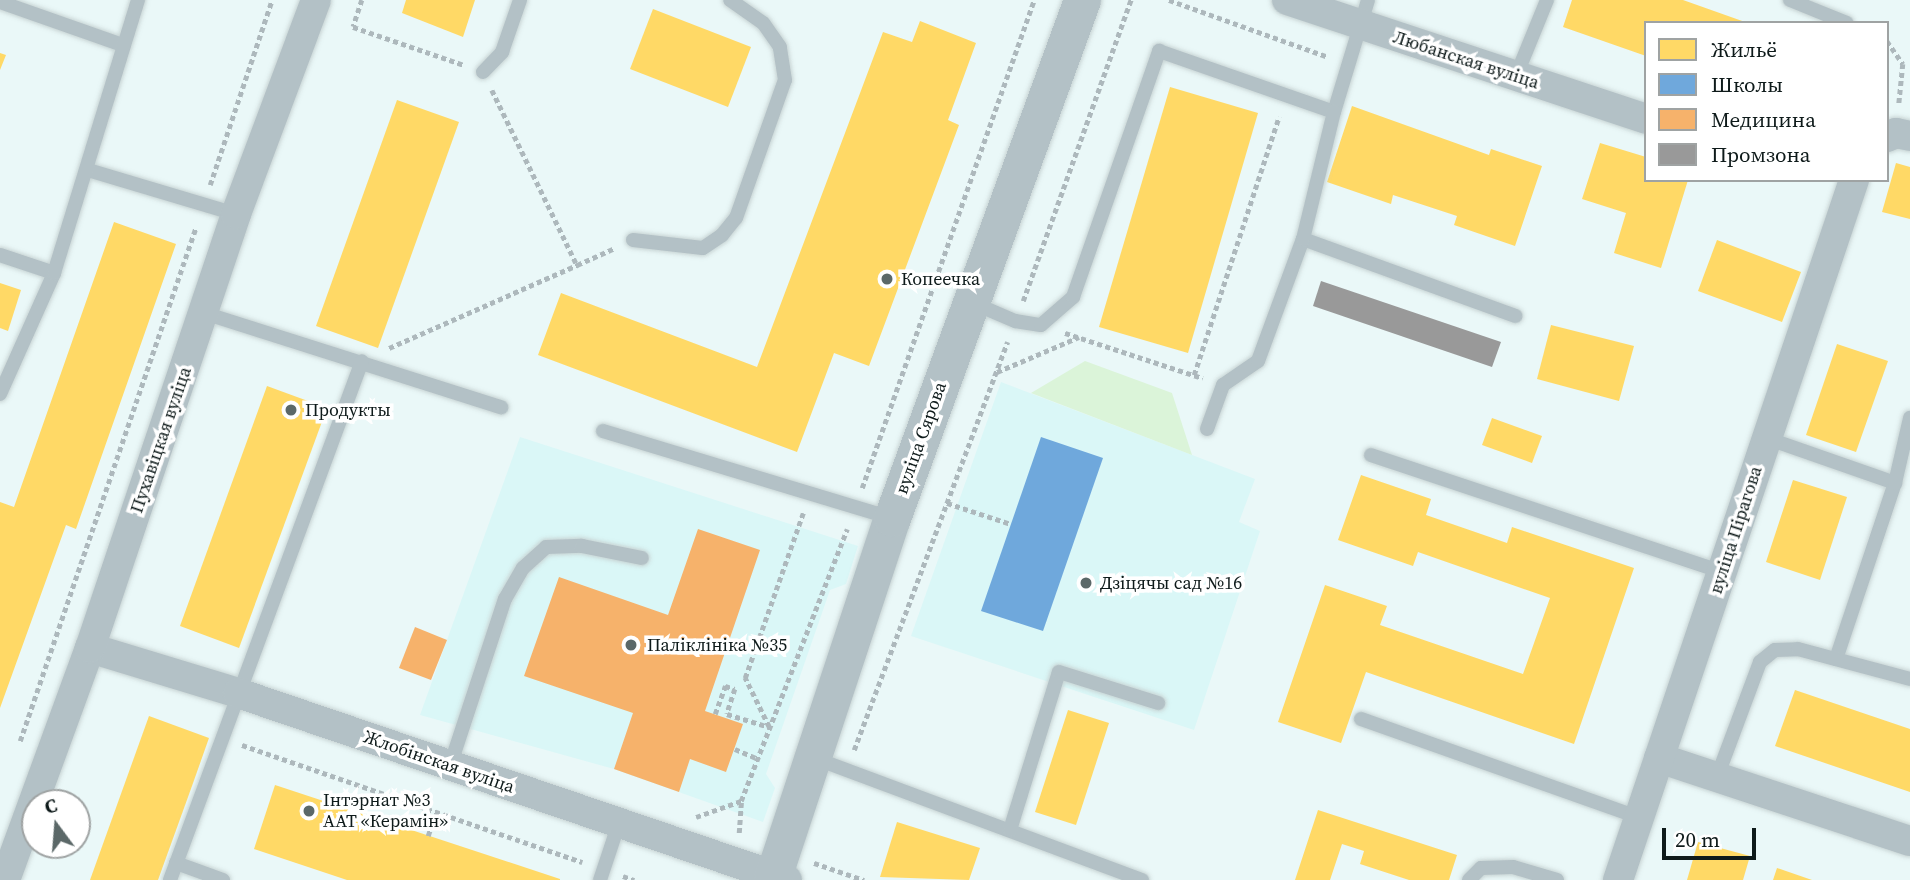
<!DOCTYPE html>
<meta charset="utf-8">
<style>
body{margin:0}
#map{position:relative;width:1910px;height:880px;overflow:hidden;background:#eaf8f8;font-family:"Source Serif 4",serif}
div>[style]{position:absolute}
.built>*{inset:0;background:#daf7f7}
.green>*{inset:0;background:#dbf4d9}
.homes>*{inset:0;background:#ffd966}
.schools>*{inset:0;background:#6fa8dc}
.health>*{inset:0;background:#f6b26b}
.industry>*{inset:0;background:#999}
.path>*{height:4.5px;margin-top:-2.25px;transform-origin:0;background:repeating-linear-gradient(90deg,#adb8bc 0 5px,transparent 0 8.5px)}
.roads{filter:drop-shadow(0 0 2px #c8d4d4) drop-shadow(0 0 2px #c8d4d4)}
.service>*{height:14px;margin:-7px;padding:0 7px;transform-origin:7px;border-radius:7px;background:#b3c1c6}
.minor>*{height:30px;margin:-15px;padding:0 15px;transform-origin:15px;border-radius:15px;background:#b3c1c6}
.tertiary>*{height:37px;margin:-18.5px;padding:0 18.5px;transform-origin:18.5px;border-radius:18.5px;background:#b3c1c6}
.dots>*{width:19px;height:19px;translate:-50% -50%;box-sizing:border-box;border:4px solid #fff;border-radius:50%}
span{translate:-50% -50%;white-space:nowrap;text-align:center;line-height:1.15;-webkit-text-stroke:7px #fff;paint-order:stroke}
.street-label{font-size:18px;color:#0e1a1a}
.poi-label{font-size:18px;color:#0e1a1a}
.left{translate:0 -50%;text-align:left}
.legend{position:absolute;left:1644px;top:21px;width:245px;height:161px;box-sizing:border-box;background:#fff;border:2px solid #9fa3a3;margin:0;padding:9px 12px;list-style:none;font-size:21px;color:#0e1a1a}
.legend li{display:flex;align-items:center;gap:14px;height:35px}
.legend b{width:35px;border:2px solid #9fa3a3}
.north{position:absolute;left:21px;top:789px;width:70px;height:70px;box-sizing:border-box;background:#fff;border:2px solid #9fa3a3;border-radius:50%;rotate:344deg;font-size:19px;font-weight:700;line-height:28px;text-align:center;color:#0e1a1a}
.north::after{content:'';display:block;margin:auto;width:24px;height:32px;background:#5b6868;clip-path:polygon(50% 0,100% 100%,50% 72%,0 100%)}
.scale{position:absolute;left:1662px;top:828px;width:94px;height:32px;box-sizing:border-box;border:4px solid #0e1a1a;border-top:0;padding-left:9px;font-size:21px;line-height:24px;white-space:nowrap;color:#0e1a1a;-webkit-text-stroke:5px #fff;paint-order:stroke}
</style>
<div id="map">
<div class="built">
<div style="clip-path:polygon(1001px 382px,1255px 479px,1239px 522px,1260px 531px,1194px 730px,911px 636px)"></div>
<div style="clip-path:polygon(520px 437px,858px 546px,846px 584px,830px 590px,766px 774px,775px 788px,763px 822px,614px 769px,420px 715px)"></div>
</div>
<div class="green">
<div style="clip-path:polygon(1085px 361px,1172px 393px,1192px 455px,1031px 393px)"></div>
</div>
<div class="homes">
<div style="clip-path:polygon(406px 0,475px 0,463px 37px,402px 13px)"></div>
<div style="clip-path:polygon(1572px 0,1683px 0,1745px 22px,1646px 23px,1646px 56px,1563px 27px)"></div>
<div style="clip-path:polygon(653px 9px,751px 47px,728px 107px,630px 69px)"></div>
<div style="clip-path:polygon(920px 21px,976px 43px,948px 120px,959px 125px,869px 366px,834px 353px,797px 452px,538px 355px,561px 293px,757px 367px,883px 32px,912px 42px)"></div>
<div style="clip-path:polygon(0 53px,6px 55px,0 70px)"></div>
<div style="clip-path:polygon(1170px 87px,1258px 113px,1188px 353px,1099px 327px)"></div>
<div style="clip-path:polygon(397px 100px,459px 122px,378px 348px,316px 326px)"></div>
<div style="clip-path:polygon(1352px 106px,1489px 155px,1491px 149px,1542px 166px,1515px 246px,1454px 225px,1457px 216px,1393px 195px,1391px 204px,1327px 182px)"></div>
<div style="clip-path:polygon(1600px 143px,1646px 157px,1646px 180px,1688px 180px,1661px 268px,1614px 253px,1626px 213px,1582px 199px)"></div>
<div style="clip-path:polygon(1896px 163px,1910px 167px,1910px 219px,1882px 212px)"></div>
<div style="clip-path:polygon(114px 222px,176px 244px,76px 529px,66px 525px,0 708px,0 502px,14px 507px)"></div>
<div style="clip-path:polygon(1717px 240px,1801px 272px,1782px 322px,1698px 291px)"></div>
<div style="clip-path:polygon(0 283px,21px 290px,8px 331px,0 328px)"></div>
<div style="clip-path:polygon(1551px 325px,1634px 346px,1619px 401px,1537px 379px)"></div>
<div style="clip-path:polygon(1837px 344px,1888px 361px,1856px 452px,1806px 435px)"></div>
<div style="clip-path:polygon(267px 386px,327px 408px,239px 648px,180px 626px)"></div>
<div style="clip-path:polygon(1492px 418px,1542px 436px,1532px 463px,1482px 445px)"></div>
<div style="clip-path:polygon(1361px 475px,1431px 499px,1426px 515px,1507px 543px,1512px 527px,1634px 568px,1574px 744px,1366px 672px,1341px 743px,1278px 722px,1325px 585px,1387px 606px,1380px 625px,1523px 674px,1550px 598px,1418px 552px,1413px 566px,1338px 540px)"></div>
<div style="clip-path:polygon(1793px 480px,1847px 497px,1820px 580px,1766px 562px)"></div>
<div style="clip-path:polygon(1795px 690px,1910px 729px,1910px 792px,1775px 746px)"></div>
<div style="clip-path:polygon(1068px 710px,1109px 723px,1076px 825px,1035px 812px)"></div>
<div style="clip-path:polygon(149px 716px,209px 738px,192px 786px,158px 880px,90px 880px)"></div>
<div style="clip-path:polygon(275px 785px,560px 879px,560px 880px,347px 880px,254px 849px)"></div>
<div style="clip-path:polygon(1318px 810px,1457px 855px,1449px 880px,1409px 880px,1360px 864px,1364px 851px,1342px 844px,1330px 880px,1295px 880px)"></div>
<div style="clip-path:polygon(897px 822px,980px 848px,969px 880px,880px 877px)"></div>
<div style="clip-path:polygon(1698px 842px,1750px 856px,1743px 880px,1687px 880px)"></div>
<div style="clip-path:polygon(1777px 868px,1812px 880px,1773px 880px)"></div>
</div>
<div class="schools">
<div style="clip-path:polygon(1041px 437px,1103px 458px,1043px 631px,981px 611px)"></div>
</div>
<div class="health">
<div style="clip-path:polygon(698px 529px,760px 550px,705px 711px,743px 724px,726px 772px,690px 759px,679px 792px,614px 769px,633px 713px,524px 676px,559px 577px,668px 615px)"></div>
<div style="clip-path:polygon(415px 627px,447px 640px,431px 680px,399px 668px)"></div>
</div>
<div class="industry">
<div style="clip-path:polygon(1321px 281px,1501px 342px,1492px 367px,1313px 306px)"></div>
</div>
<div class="path">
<div style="left:362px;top:0;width:28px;rotate:108deg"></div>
<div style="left:353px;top:27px;width:117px;rotate:18.9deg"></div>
<div style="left:1169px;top:0;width:169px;rotate:19.7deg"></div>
<div style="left:1887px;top:41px;width:28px;rotate:55deg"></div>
<div style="left:1903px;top:64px;width:40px;rotate:95.7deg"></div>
<div style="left:492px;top:90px;width:195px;rotate:64.1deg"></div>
<div style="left:577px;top:265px;width:42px;rotate:-24.1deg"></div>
<div style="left:210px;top:185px;width:195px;rotate:-71.5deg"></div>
<div style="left:1023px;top:301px;width:320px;rotate:-70.3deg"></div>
<div style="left:1065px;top:333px;width:145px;rotate:18.1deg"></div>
<div style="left:389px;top:348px;width:206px;rotate:-23.8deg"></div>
<div style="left:997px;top:372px;width:89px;rotate:-23.1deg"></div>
<div style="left:1194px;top:375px;width:272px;rotate:-71.8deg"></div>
<div style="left:862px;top:488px;width:517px;rotate:-70.58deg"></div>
<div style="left:947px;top:503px;width:67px;rotate:18.2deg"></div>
<div style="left:715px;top:714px;width:30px;rotate:-70deg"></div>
<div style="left:725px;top:686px;width:10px;rotate:17deg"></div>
<div style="left:735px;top:689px;width:26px;rotate:108deg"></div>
<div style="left:727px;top:714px;width:44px;rotate:17.2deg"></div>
<div style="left:769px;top:727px;width:55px;rotate:-116.1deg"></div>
<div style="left:745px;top:678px;width:175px;rotate:-70.6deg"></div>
<div style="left:20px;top:741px;width:543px;rotate:-71.1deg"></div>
<div style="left:242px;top:745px;width:360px;rotate:19deg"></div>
<div style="left:735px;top:749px;width:25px;rotate:23deg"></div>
<div style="left:854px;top:750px;width:436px;rotate:-69.4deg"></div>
<div style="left:696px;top:817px;width:48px;rotate:-19.6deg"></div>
<div style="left:739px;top:833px;width:32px;rotate:-86deg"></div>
<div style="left:741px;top:801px;width:292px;rotate:-68.7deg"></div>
<div style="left:428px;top:836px;width:25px;rotate:-72deg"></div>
<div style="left:814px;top:863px;width:53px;rotate:18.8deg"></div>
<div style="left:623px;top:876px;width:12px;rotate:20deg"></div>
</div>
<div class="roads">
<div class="service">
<div style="left:1790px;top:0;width:61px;rotate:22deg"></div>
<div style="left:0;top:2px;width:130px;rotate:19.3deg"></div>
<div style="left:483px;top:72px;width:28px;rotate:-46deg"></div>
<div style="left:502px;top:52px;width:55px;rotate:-70.9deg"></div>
<div style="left:1516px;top:76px;width:82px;rotate:-67.8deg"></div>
<div style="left:88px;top:170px;width:154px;rotate:16.6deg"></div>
<div style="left:1303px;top:239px;width:226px;rotate:19.9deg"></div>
<div style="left:633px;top:240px;width:70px;rotate:6.5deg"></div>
<div style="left:703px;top:248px;width:23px;rotate:-34deg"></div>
<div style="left:722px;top:235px;width:22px;rotate:-51deg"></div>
<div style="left:736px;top:218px;width:146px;rotate:-70.5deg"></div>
<div style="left:785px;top:80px;width:33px;rotate:-99deg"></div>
<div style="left:780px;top:47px;width:29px;rotate:-125deg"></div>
<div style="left:763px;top:23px;width:40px;rotate:-145.1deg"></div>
<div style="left:0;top:255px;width:57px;rotate:18.4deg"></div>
<div style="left:973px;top:303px;width:46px;rotate:23.2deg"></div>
<div style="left:1015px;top:321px;width:26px;rotate:9deg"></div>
<div style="left:1041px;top:325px;width:43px;rotate:-41.2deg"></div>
<div style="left:1073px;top:297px;width:261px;rotate:-70.7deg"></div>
<div style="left:1159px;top:51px;width:185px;rotate:19.2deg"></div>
<div style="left:1334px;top:112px;width:117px;rotate:-73.1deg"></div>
<div style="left:204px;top:313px;width:312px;rotate:17.6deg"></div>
<div style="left:0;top:394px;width:133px;rotate:-65.9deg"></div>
<div style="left:54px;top:273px;width:286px;rotate:-72.9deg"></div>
<div style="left:1207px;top:429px;width:47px;rotate:-70deg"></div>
<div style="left:1223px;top:385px;width:42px;rotate:-34.4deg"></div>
<div style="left:1258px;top:361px;width:130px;rotate:-69.8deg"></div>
<div style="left:1303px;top:239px;width:131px;rotate:-76.3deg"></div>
<div style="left:603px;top:431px;width:302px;rotate:16.8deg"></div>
<div style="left:1766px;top:438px;width:137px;rotate:19.2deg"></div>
<div style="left:1371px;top:455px;width:371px;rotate:18.4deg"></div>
<div style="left:1836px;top:659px;width:186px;rotate:-71.5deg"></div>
<div style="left:1895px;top:483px;width:67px;rotate:-77deg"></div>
<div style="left:1361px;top:719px;width:294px;rotate:19.5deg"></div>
<div style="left:814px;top:758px;width:350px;rotate:20.4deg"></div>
<div style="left:450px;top:766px;width:176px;rotate:-71.8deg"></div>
<div style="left:505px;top:599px;width:36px;rotate:-60deg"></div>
<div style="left:523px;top:568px;width:31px;rotate:-42deg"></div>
<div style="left:546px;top:547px;width:36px;rotate:-2deg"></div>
<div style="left:582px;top:546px;width:61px;rotate:11.3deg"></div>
<div style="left:1717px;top:777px;width:123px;rotate:-69.5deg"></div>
<div style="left:1760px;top:662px;width:19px;rotate:-39deg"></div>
<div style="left:1775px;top:650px;width:23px;rotate:-2deg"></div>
<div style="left:1798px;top:649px;width:116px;rotate:15deg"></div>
<div style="left:1010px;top:830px;width:165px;rotate:-72.8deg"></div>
<div style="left:1059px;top:672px;width:104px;rotate:17.4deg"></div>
<div style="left:176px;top:863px;width:50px;rotate:19.9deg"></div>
<div style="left:170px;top:880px;width:553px;rotate:-69.7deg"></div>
<div style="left:600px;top:880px;width:60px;rotate:-71.6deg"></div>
<div style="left:1469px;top:880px;width:17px;rotate:-45deg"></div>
<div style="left:1481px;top:868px;width:32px;rotate:-2deg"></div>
<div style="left:1513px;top:867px;width:46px;rotate:16.5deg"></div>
</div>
<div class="minor">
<div style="left:1287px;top:0;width:378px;rotate:18.3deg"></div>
<div style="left:1887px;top:137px;width:10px;rotate:-24deg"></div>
<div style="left:1896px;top:133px;width:14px;rotate:12deg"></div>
<div style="left:90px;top:648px;width:155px;rotate:16.9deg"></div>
<div style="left:238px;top:693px;width:580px;rotate:18.81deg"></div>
<div style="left:1659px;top:758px;width:264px;rotate:18.3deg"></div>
<div style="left:5px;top:880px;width:247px;rotate:-69.9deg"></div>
<div style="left:90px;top:648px;width:458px;rotate:-71.4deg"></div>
<div style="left:236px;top:214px;width:228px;rotate:-69.5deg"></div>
<div style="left:1618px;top:880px;width:739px;rotate:-71.37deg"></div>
</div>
<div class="tertiary">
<div style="left:772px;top:880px;width:381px;rotate:-71.7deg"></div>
<div style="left:892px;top:518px;width:552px;rotate:-69.86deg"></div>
</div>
</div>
<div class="dots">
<div style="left:887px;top:279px;background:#5b6868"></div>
<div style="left:291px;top:410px;background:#5b6868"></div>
<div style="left:1086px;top:583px;background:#5b6868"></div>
<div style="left:631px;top:645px;background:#5b6868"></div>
<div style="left:309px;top:811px;background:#5b6868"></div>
</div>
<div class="street-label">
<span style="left:1466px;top:60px;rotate:18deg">Любанская вуліца</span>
<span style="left:921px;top:438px;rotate:-70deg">вуліца Сярова</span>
<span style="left:161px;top:440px;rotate:-71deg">Пухавіцкая вуліца</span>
<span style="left:1736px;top:530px;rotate:-72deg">вуліца Пірагова</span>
<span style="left:439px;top:762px;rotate:19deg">Жлобінская вуліца</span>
</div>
<div class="poi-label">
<span class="left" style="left:901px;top:279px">Копеечка</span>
<span class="left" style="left:305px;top:410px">Продукты</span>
<span class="left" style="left:1100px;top:583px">Дзіцячы сад №16</span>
<span class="left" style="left:647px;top:645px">Паліклініка №35</span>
<span class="left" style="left:323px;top:811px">Інтэрнат №3<br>ААТ «Керамін»</span>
</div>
<ul class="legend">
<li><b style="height:19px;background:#ffd966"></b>Жильё</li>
<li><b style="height:19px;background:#6fa8dc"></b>Школы</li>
<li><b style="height:19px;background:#f6b26b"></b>Медицина</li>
<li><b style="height:19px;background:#999"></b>Промзона</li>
</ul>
<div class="north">С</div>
<div class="scale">20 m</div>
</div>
